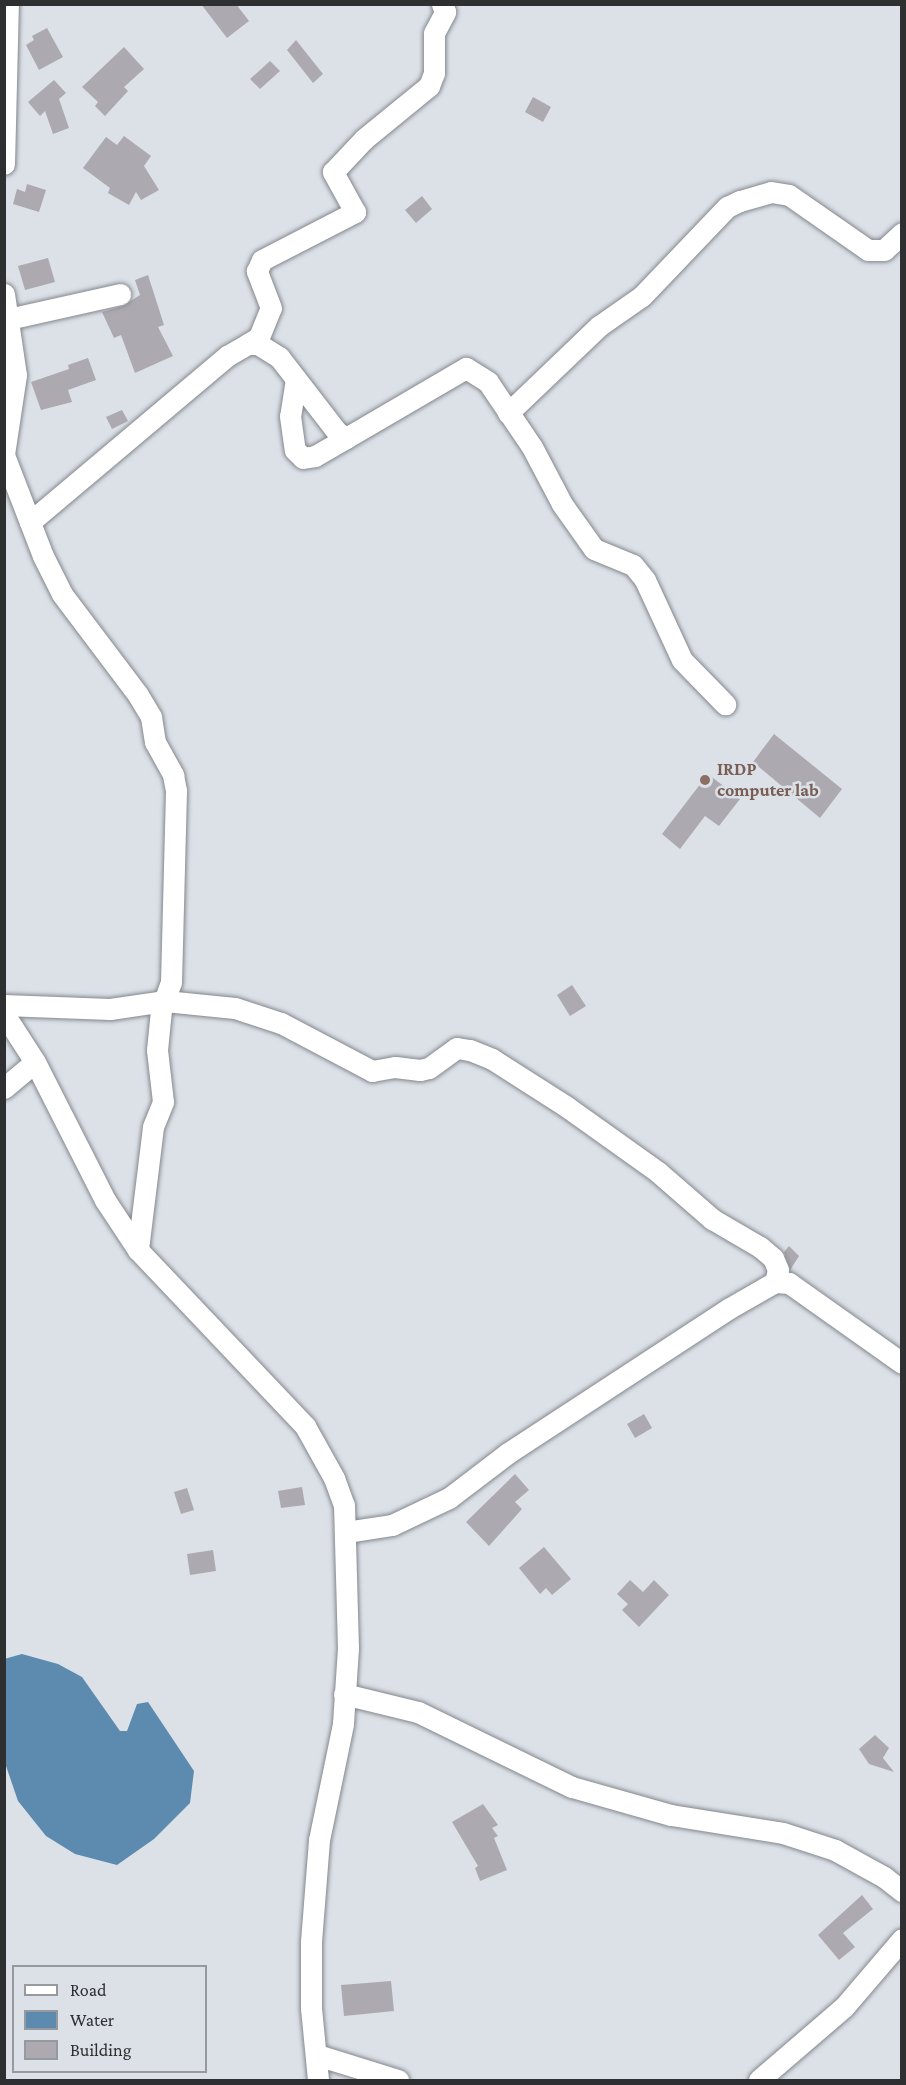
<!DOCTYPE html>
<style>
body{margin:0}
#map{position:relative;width:906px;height:2085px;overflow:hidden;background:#dce1e8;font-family:"Crimson Pro",serif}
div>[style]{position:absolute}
.water>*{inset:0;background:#5c8baf}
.building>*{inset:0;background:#aca9b0}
.roads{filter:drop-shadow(0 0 2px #83878d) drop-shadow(0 0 2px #83878d)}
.minor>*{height:21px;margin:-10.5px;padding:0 10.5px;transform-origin:10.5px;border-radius:10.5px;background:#fff}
.dots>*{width:16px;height:16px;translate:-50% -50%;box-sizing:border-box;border:3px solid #dce1e8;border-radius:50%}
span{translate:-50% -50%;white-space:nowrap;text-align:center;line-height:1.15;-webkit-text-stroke:5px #dce1e8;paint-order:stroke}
.education-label{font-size:18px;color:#785e54;font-weight:700}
.left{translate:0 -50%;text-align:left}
.frame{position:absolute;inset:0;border:6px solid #2d2f31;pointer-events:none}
.legend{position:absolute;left:12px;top:1965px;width:195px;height:108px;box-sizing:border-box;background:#dce1e8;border:2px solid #969a9f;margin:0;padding:8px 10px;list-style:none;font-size:18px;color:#2d2f31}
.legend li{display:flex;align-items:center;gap:12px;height:30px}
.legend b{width:30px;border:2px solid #969a9f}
</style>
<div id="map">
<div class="water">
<div style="clip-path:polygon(22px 1654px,58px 1664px,82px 1677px,120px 1731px,127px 1731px,137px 1704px,148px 1702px,194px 1771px,190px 1803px,154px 1839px,117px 1865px,75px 1854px,46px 1836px,18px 1801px,5px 1763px,4px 1659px)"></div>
</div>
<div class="building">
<div style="clip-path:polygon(201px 4px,236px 4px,249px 21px,227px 38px)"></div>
<div style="clip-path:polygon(47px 28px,63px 57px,39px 70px,26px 45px,34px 40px,32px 36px)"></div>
<div style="clip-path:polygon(296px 40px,323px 74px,313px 83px,287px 50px)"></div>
<div style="clip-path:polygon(124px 47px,144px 69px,124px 87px,128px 91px,105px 116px,95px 106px,98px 102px,82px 87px)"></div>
<div style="clip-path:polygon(270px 61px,280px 71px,260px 89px,250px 79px)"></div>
<div style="clip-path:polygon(54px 80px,66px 93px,59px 99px,69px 128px,53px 134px,45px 111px,40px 116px,28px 102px)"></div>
<div style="clip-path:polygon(533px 97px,551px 107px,543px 122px,525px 112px)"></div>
<div style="clip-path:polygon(124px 136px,151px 156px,144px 166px,159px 190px,141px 200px,136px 192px,129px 205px,108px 193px,110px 188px,83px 168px,106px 137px,117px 145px)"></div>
<div style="clip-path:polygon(27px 184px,46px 190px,39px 212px,13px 204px,17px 189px,25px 192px)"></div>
<div style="clip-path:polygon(422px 196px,432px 209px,416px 223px,405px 210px)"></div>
<div style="clip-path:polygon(48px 258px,55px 282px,25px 290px,18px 266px)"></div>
<div style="clip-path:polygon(148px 275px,164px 325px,158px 327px,173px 356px,135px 373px,121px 335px,114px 338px,102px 312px,123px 306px,140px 295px,135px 280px)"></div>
<div style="clip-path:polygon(88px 358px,96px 380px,68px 390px,72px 402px,41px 410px,31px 382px,69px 369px,68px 365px)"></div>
<div style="clip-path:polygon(122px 410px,128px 421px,112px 429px,106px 417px)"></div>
<div style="clip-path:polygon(774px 734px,842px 789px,820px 818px,753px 762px)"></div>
<div style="clip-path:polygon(708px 774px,740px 799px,719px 826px,705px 816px,680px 849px,662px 834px)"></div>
<div style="clip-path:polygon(572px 985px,586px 1006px,570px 1016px,557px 995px)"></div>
<div style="clip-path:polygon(789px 1246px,799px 1256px,790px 1270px,784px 1252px)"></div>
<div style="clip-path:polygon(644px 1414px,652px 1428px,635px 1438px,627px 1424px)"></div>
<div style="clip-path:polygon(515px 1474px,529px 1490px,515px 1502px,522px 1509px,489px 1546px,466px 1522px)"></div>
<div style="clip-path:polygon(302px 1487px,305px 1505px,281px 1508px,278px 1491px)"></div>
<div style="clip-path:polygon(187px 1488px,194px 1510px,181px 1514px,174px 1492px)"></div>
<div style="clip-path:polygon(544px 1547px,571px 1579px,552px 1595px,546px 1588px,540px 1594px,519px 1568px)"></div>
<div style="clip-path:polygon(213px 1550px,216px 1571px,190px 1575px,187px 1554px)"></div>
<div style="clip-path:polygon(630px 1580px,643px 1592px,654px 1580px,669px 1595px,639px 1627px,622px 1610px,628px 1604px,617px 1594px)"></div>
<div style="clip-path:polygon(875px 1735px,889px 1748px,883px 1758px,894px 1772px,869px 1764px,859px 1749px)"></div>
<div style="clip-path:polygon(483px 1804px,498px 1825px,492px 1828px,498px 1836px,494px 1838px,507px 1870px,480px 1881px,475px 1868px,478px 1866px,452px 1822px)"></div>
<div style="clip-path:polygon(862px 1895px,873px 1909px,843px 1933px,855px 1947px,839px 1960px,818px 1935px)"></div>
<div style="clip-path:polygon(391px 1981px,394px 2011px,344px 2016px,341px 1985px)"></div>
</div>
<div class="roads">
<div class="minor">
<div style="left:4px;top:164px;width:160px;rotate:-88.6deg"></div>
<div style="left:4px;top:294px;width:82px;rotate:81.6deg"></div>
<div style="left:16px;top:375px;width:80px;rotate:98.6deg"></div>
<div style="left:4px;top:320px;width:119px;rotate:-12.6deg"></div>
<div style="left:248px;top:344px;width:13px;rotate:-32deg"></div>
<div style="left:259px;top:337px;width:31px;rotate:-68deg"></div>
<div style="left:271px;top:308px;width:40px;rotate:-111deg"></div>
<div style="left:257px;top:271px;width:12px;rotate:-66deg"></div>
<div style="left:262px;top:260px;width:105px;rotate:-27.3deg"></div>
<div style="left:355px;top:212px;width:46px;rotate:-118.8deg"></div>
<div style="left:333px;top:172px;width:45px;rotate:-46.8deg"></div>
<div style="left:364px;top:139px;width:84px;rotate:-39.2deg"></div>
<div style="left:429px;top:86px;width:14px;rotate:-69deg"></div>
<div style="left:434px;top:73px;width:40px;rotate:-90deg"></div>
<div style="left:434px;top:33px;width:24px;rotate:-62deg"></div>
<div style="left:445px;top:12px;width:9px;rotate:-111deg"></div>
<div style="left:296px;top:379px;width:37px;rotate:99deg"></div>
<div style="left:290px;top:416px;width:34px;rotate:82deg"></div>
<div style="left:295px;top:450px;width:11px;rotate:45deg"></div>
<div style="left:303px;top:458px;width:12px;rotate:-9deg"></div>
<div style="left:315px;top:456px;width:36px;rotate:-30deg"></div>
<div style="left:508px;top:413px;width:126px;rotate:-43.7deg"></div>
<div style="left:599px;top:326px;width:52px;rotate:-34.9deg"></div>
<div style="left:642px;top:296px;width:123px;rotate:-46.3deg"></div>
<div style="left:727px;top:207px;width:14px;rotate:-25deg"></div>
<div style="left:740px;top:201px;width:32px;rotate:-16deg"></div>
<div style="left:771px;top:192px;width:18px;rotate:9deg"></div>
<div style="left:789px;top:195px;width:96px;rotate:34.8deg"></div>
<div style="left:868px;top:250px;width:16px"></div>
<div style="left:884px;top:250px;width:25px;rotate:-43deg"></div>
<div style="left:4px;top:455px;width:108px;rotate:68.9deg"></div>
<div style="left:43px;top:556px;width:42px;rotate:63.4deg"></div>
<div style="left:62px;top:594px;width:126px;rotate:53deg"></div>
<div style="left:138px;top:695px;width:26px;rotate:59deg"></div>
<div style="left:151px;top:717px;width:25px;rotate:81deg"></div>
<div style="left:155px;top:742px;width:38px;rotate:61deg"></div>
<div style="left:173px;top:775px;width:16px;rotate:79deg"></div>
<div style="left:176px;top:791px;width:191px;rotate:91.5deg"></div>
<div style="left:171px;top:982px;width:30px;rotate:110deg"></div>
<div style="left:161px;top:1010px;width:40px;rotate:95.7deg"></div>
<div style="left:157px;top:1050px;width:52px;rotate:83.4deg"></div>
<div style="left:163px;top:1102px;width:27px;rotate:112deg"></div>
<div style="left:153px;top:1127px;width:124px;rotate:97deg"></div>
<div style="left:30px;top:522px;width:258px;rotate:-40.1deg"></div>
<div style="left:227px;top:356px;width:24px;rotate:-30deg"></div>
<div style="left:248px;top:344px;width:10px"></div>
<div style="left:258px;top:344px;width:25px;rotate:32deg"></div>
<div style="left:279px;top:357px;width:95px;rotate:52.3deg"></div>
<div style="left:337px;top:432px;width:11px;rotate:34deg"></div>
<div style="left:346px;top:438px;width:139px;rotate:-30.3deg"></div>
<div style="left:466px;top:368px;width:26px;rotate:32deg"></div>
<div style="left:488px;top:382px;width:78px;rotate:55.9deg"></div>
<div style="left:532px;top:447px;width:64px;rotate:62.2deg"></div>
<div style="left:562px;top:504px;width:55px;rotate:54.6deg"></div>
<div style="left:594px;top:549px;width:42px;rotate:22.3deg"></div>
<div style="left:633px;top:565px;width:19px;rotate:51deg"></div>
<div style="left:645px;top:580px;width:88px;rotate:65.2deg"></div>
<div style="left:682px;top:660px;width:62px;rotate:45.7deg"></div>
<div style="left:4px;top:1005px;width:106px;rotate:2.2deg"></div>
<div style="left:110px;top:1009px;width:56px;rotate:-8.3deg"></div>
<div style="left:165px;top:1001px;width:70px;rotate:5.7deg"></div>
<div style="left:235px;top:1008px;width:48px;rotate:18.1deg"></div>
<div style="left:281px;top:1023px;width:103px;rotate:27.8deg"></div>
<div style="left:372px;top:1071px;width:23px;rotate:-10deg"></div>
<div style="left:395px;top:1067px;width:25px;rotate:7deg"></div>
<div style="left:420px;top:1070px;width:9px;rotate:-13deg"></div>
<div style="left:429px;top:1068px;width:34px;rotate:-36deg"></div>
<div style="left:457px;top:1048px;width:13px;rotate:9deg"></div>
<div style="left:470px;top:1050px;width:24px;rotate:22deg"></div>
<div style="left:492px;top:1059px;width:89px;rotate:32.6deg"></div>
<div style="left:567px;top:1107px;width:112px;rotate:35.5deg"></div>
<div style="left:658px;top:1172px;width:72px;rotate:41deg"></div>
<div style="left:712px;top:1219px;width:56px;rotate:30.3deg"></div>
<div style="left:760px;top:1247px;width:17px;rotate:40deg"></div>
<div style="left:773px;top:1258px;width:13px;rotate:67deg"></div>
<div style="left:778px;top:1270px;width:12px;rotate:104deg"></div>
<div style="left:4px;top:1014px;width:57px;rotate:57.1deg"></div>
<div style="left:35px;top:1062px;width:155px;rotate:63.1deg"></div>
<div style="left:105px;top:1200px;width:60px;rotate:56.6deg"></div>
<div style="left:138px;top:1250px;width:243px;rotate:46.5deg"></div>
<div style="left:305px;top:1426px;width:60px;rotate:60.9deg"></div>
<div style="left:334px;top:1478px;width:29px;rotate:70deg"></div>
<div style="left:344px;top:1505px;width:143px;rotate:88.4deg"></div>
<div style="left:348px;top:1648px;width:76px;rotate:93.8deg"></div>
<div style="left:343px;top:1724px;width:118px;rotate:101.7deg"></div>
<div style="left:319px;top:1840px;width:101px;rotate:94.5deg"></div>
<div style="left:311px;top:1941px;width:67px;rotate:90deg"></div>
<div style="left:311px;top:2008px;width:72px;rotate:84.4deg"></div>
<div style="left:4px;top:1088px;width:40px;rotate:-40deg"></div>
<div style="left:346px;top:1532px;width:47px;rotate:-8.7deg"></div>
<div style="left:392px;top:1525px;width:63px;rotate:-25.3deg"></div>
<div style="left:449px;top:1498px;width:74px;rotate:-37.3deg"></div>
<div style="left:508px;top:1453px;width:263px;rotate:-33.2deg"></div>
<div style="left:728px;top:1309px;width:54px;rotate:-29.9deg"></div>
<div style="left:775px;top:1282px;width:14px;rotate:4deg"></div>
<div style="left:789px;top:1283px;width:138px;rotate:35.3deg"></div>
<div style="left:344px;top:1694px;width:76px;rotate:13.7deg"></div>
<div style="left:418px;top:1712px;width:171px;rotate:26deg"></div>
<div style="left:572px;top:1787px;width:103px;rotate:15.8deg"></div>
<div style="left:671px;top:1815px;width:113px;rotate:9.1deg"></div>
<div style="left:783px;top:1833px;width:55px;rotate:18.1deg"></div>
<div style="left:835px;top:1850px;width:56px;rotate:28.9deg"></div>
<div style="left:884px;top:1877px;width:23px;rotate:38deg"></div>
<div style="left:317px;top:2055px;width:85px;rotate:17.2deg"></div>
<div style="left:759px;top:2080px;width:112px;rotate:-40.7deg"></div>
<div style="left:844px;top:2007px;width:89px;rotate:-49.5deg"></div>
</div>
</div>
<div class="dots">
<div style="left:705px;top:780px;background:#8d6e63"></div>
</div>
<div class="education-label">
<span class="left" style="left:717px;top:780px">IRDP<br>computer lab</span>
</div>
<div class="frame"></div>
<ul class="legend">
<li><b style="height:8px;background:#fff"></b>Road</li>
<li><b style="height:16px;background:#5c8baf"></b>Water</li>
<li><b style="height:16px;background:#aca9b0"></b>Building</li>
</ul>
</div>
